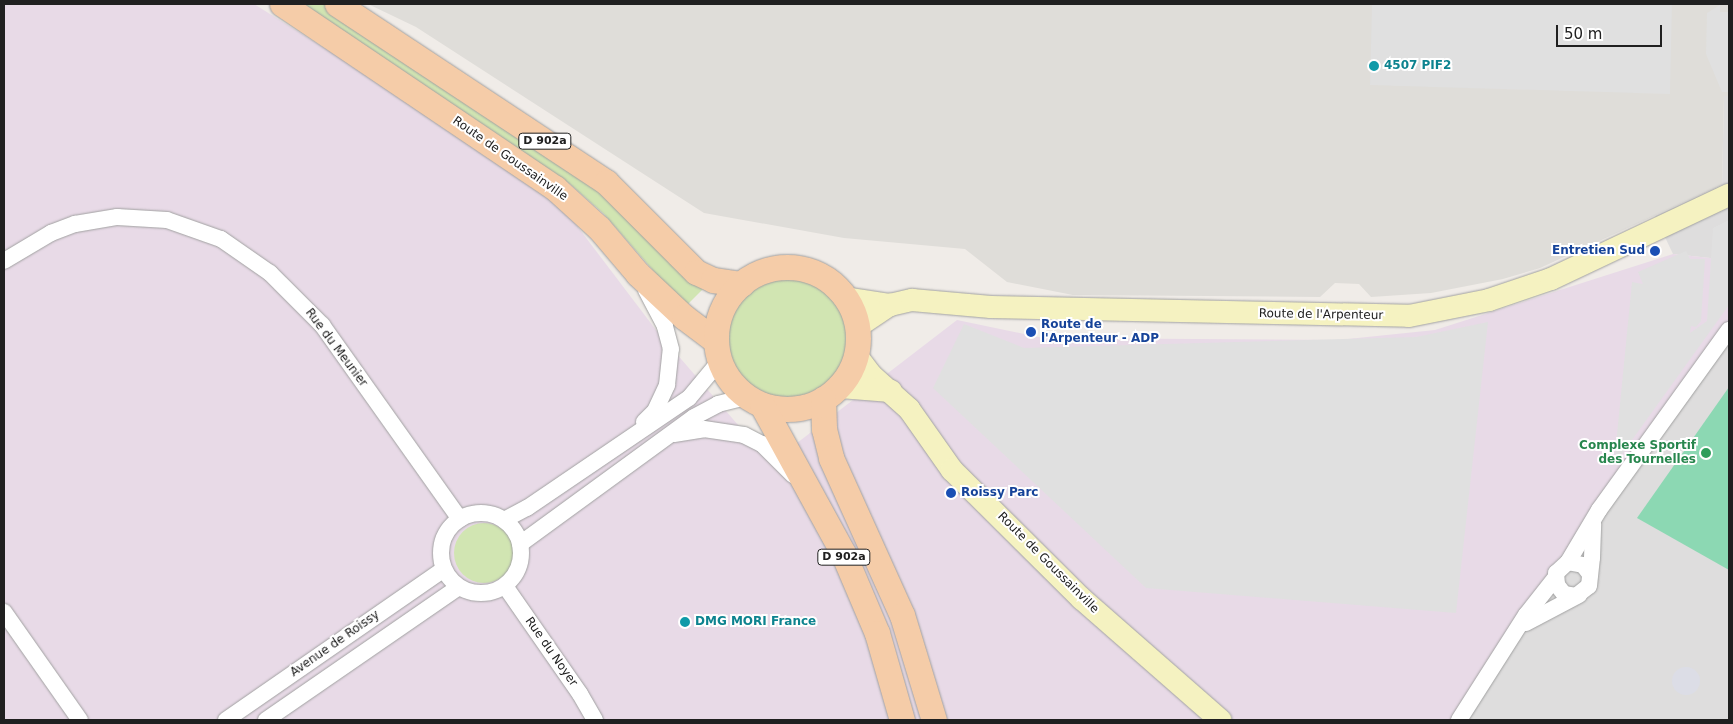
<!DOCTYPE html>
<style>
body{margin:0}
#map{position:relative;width:1733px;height:724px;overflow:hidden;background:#f0ece8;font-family:"DejaVu Sans",sans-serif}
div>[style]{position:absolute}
.residential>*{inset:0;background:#dedddd}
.industrial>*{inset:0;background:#e8dae7}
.airport>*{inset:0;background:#dfddd9}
.grass>*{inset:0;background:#d1e5b2}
.round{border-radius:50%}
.pitch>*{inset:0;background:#8cd8b3}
.parking>*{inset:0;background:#e0e0e0}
.plaza>*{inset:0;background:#dcdde6}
.roads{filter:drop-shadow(0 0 1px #a1a1a1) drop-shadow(0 0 1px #a1a1a1)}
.street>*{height:16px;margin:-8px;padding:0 8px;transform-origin:8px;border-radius:8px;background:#fff}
.street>.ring{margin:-8px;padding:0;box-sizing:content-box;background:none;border:16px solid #fff;border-radius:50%}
.secondary>*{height:22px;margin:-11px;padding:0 11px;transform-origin:11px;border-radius:11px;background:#f5f2c1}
.primary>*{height:25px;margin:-12.5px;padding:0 12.5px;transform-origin:12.5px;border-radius:12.5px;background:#f5cca8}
.primary>.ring{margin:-12.5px;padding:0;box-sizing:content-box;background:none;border:25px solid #f5cca8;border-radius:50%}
.dots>*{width:14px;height:14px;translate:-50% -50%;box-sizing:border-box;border:2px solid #fff;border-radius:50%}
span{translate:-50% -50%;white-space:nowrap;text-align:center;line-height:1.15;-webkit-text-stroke:4px #fff;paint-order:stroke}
.shield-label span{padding:1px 4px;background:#fff;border:1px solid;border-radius:4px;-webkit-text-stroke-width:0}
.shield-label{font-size:11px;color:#202020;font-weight:700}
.culture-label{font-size:12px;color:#0d838f;font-weight:700}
.left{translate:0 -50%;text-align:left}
.street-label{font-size:12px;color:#202020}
.transit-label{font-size:12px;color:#164399;font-weight:700}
.right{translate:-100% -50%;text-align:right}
.leisure-label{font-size:12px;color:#27864d;font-weight:700}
.frame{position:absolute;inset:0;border:5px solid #202020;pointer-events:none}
.scale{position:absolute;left:1556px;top:25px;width:106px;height:22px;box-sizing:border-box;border:2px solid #202020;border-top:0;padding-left:6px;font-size:15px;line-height:18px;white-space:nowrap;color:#202020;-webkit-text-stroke:4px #fff;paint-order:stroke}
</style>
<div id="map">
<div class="residential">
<div style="clip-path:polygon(1724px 96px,1729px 96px,1729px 260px,1673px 254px,1655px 216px,1722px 185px)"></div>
<div style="clip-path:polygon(1729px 326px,1729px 720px,1451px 720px)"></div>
</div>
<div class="industrial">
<div style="clip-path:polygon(4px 4px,254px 4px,549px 189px,656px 330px,771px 463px,957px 320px,1043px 338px,1338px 340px,1435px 330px,1673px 254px,1729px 260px,1729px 326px,1451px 720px,4px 720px)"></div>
</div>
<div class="airport">
<div style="clip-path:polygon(368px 4px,1729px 4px,1729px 96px,1724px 96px,1722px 185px,1540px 268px,1503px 279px,1431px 293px,1371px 297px,1359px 284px,1335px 283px,1320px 297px,1073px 295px,1007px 282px,965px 249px,844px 238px,704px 213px,416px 27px)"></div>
</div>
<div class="grass">
<div style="clip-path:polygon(295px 4px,325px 4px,589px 177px,706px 286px,685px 307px,604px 214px,570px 184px)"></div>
<div class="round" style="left:726px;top:278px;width:124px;height:124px"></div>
<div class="round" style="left:454px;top:523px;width:60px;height:60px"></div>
</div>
<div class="pitch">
<div style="clip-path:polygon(1729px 387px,1729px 570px,1637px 518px)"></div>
</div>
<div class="parking">
<div style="clip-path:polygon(1372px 4px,1672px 4px,1670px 94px,1370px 85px)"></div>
<div style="clip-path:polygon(1720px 5px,1720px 12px,1729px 12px,1729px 92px,1722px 92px,1706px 54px,1707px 13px)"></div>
<div style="clip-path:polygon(1729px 220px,1729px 305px,1614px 465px,1632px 282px,1643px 284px,1638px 272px,1686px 251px,1690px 259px,1705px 259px,1701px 321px,1696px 327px,1691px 326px,1690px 333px,1707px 321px,1713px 228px)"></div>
<div style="clip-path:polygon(1488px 322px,1456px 613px,1146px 588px,933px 388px,964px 324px,1024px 348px,1416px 337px)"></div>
</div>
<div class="plaza">
<div class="round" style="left:1672px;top:667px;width:28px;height:28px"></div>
</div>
<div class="roads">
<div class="street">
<div style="left:4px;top:261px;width:55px;rotate:-30.8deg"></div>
<div style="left:51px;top:233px;width:26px;rotate:-21deg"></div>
<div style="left:75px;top:224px;width:43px;rotate:-9.5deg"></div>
<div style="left:117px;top:217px;width:50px;rotate:3.4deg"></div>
<div style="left:167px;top:220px;width:57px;rotate:19.4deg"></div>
<div style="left:221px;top:239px;width:60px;rotate:34.8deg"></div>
<div style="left:270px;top:273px;width:74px;rotate:45deg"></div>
<div style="left:322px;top:325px;width:238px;rotate:54.6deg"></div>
<div style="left:644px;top:422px;width:16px;rotate:-45deg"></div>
<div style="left:655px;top:411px;width:29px;rotate:-65deg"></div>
<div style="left:667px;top:385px;width:36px;rotate:-84deg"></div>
<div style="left:671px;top:349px;width:24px;rotate:-105deg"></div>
<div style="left:665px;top:326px;width:41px;rotate:-117.8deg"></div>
<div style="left:674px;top:434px;width:30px;rotate:-9deg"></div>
<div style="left:704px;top:429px;width:40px;rotate:8.5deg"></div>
<div style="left:744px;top:435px;width:20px;rotate:27deg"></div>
<div style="left:762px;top:444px;width:44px;rotate:45deg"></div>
<div class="ring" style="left:441px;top:513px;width:64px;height:64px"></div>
<div style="left:504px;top:520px;width:26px;rotate:-28deg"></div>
<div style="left:527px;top:508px;width:196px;rotate:-34.2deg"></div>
<div style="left:689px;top:398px;width:47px;rotate:-50.2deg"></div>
<div style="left:520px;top:544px;width:215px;rotate:-36.1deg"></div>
<div style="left:694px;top:417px;width:27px;rotate:-28deg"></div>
<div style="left:718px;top:404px;width:29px;rotate:-14deg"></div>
<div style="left:1568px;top:562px;width:61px;rotate:-59.2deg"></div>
<div style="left:1599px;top:510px;width:222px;rotate:-54.2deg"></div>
<div style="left:1590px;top:574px;width:11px;rotate:-128deg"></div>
<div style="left:1583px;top:565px;width:15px;rotate:-169deg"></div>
<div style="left:1568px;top:562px;width:16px;rotate:137deg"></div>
<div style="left:1556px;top:573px;width:12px;rotate:85deg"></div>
<div style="left:1557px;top:585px;width:11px;rotate:52deg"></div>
<div style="left:1564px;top:594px;width:12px;rotate:9deg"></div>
<div style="left:1576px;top:596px;width:16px;rotate:-38deg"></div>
<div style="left:1589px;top:586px;width:28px;rotate:-84deg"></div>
<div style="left:1592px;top:558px;width:34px;rotate:-88deg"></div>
<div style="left:505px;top:586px;width:131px;rotate:55.2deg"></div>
<div style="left:580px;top:694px;width:30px;rotate:60deg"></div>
<div style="left:4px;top:612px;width:132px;rotate:54.9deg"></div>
<div style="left:1526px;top:623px;width:60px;rotate:-27.8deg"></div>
<div style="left:226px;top:720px;width:265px;rotate:-34.7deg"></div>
<div style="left:266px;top:720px;width:234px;rotate:-34.6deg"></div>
<div style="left:1459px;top:720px;width:125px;rotate:-57.5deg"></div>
<div style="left:1526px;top:615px;width:48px;rotate:-51.7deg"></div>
</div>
<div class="secondary">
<div style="left:845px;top:298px;width:46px;rotate:8.8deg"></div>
<div style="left:857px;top:327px;width:40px;rotate:-34deg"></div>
<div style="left:890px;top:305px;width:23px;rotate:-13deg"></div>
<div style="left:912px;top:300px;width:79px;rotate:5.1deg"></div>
<div style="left:991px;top:307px;width:418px;rotate:1.2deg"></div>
<div style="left:1409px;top:316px;width:82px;rotate:-11.3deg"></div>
<div style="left:1489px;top:300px;width:65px;rotate:-18.7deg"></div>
<div style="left:1551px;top:279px;width:197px;rotate:-25.3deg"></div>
<div style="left:856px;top:355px;width:25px;rotate:53deg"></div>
<div style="left:871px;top:375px;width:51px;rotate:41.8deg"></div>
<div style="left:909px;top:409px;width:75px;rotate:54.8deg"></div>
<div style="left:952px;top:470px;width:183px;rotate:44.8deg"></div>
<div style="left:1082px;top:599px;width:184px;rotate:41.2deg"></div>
<div style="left:840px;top:387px;width:51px;rotate:4.5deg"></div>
</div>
<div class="primary">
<div style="left:282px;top:4px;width:329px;rotate:34deg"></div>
<div style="left:555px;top:188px;width:59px;rotate:42.3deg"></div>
<div style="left:599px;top:228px;width:60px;rotate:49.7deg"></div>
<div style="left:638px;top:274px;width:63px;rotate:43.1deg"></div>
<div style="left:684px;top:317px;width:39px;rotate:37deg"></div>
<div style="left:337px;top:4px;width:323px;rotate:33.5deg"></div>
<div style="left:606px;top:182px;width:127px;rotate:45deg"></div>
<div style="left:696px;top:272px;width:19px;rotate:25deg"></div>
<div style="left:713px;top:280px;width:29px;rotate:8deg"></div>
<div class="ring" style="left:716px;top:267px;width:117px;height:117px"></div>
<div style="left:823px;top:399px;width:30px;rotate:88deg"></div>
<div style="left:824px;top:429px;width:30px;rotate:76deg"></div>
<div style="left:831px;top:458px;width:172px;rotate:65.7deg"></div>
<div style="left:902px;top:615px;width:110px;rotate:73.1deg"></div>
<div style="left:762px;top:405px;width:169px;rotate:61.3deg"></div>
<div style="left:843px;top:553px;width:87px;rotate:67deg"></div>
<div style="left:877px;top:633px;width:91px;rotate:74deg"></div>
</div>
</div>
<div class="dots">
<div style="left:1374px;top:66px;background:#0f9aa8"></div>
<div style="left:1655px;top:251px;background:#1a4fb4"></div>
<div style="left:1031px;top:332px;background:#1a4fb4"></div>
<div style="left:1706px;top:453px;background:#2e9e5b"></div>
<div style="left:951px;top:493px;background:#1a4fb4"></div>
<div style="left:685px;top:622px;background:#0f9aa8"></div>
</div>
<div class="shield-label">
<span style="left:545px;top:141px">D 902a</span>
<span style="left:844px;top:557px">D 902a</span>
</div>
<div class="culture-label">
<span class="left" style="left:1384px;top:66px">4507 PIF2</span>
<span class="left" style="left:695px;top:622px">DMG MORI France</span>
</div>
<div class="street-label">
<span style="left:510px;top:159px;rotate:35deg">Route de Goussainville</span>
<span style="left:1321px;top:315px;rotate:1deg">Route de l'Arpenteur</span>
<span style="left:336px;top:348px;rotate:53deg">Rue du Meunier</span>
<span style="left:1048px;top:563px;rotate:45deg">Route de Goussainville</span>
<span style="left:335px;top:644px;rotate:-35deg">Avenue de Roissy</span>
<span style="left:551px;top:652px;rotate:55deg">Rue du Noyer</span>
</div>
<div class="transit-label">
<span class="right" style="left:1645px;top:251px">Entretien Sud</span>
<span class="left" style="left:1041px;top:332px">Route de<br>l'Arpenteur - ADP</span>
<span class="left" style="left:961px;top:493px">Roissy Parc</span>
</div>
<div class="leisure-label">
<span class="right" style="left:1696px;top:453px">Complexe Sportif<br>des Tournelles</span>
</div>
<div class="frame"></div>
<div class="scale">50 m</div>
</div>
